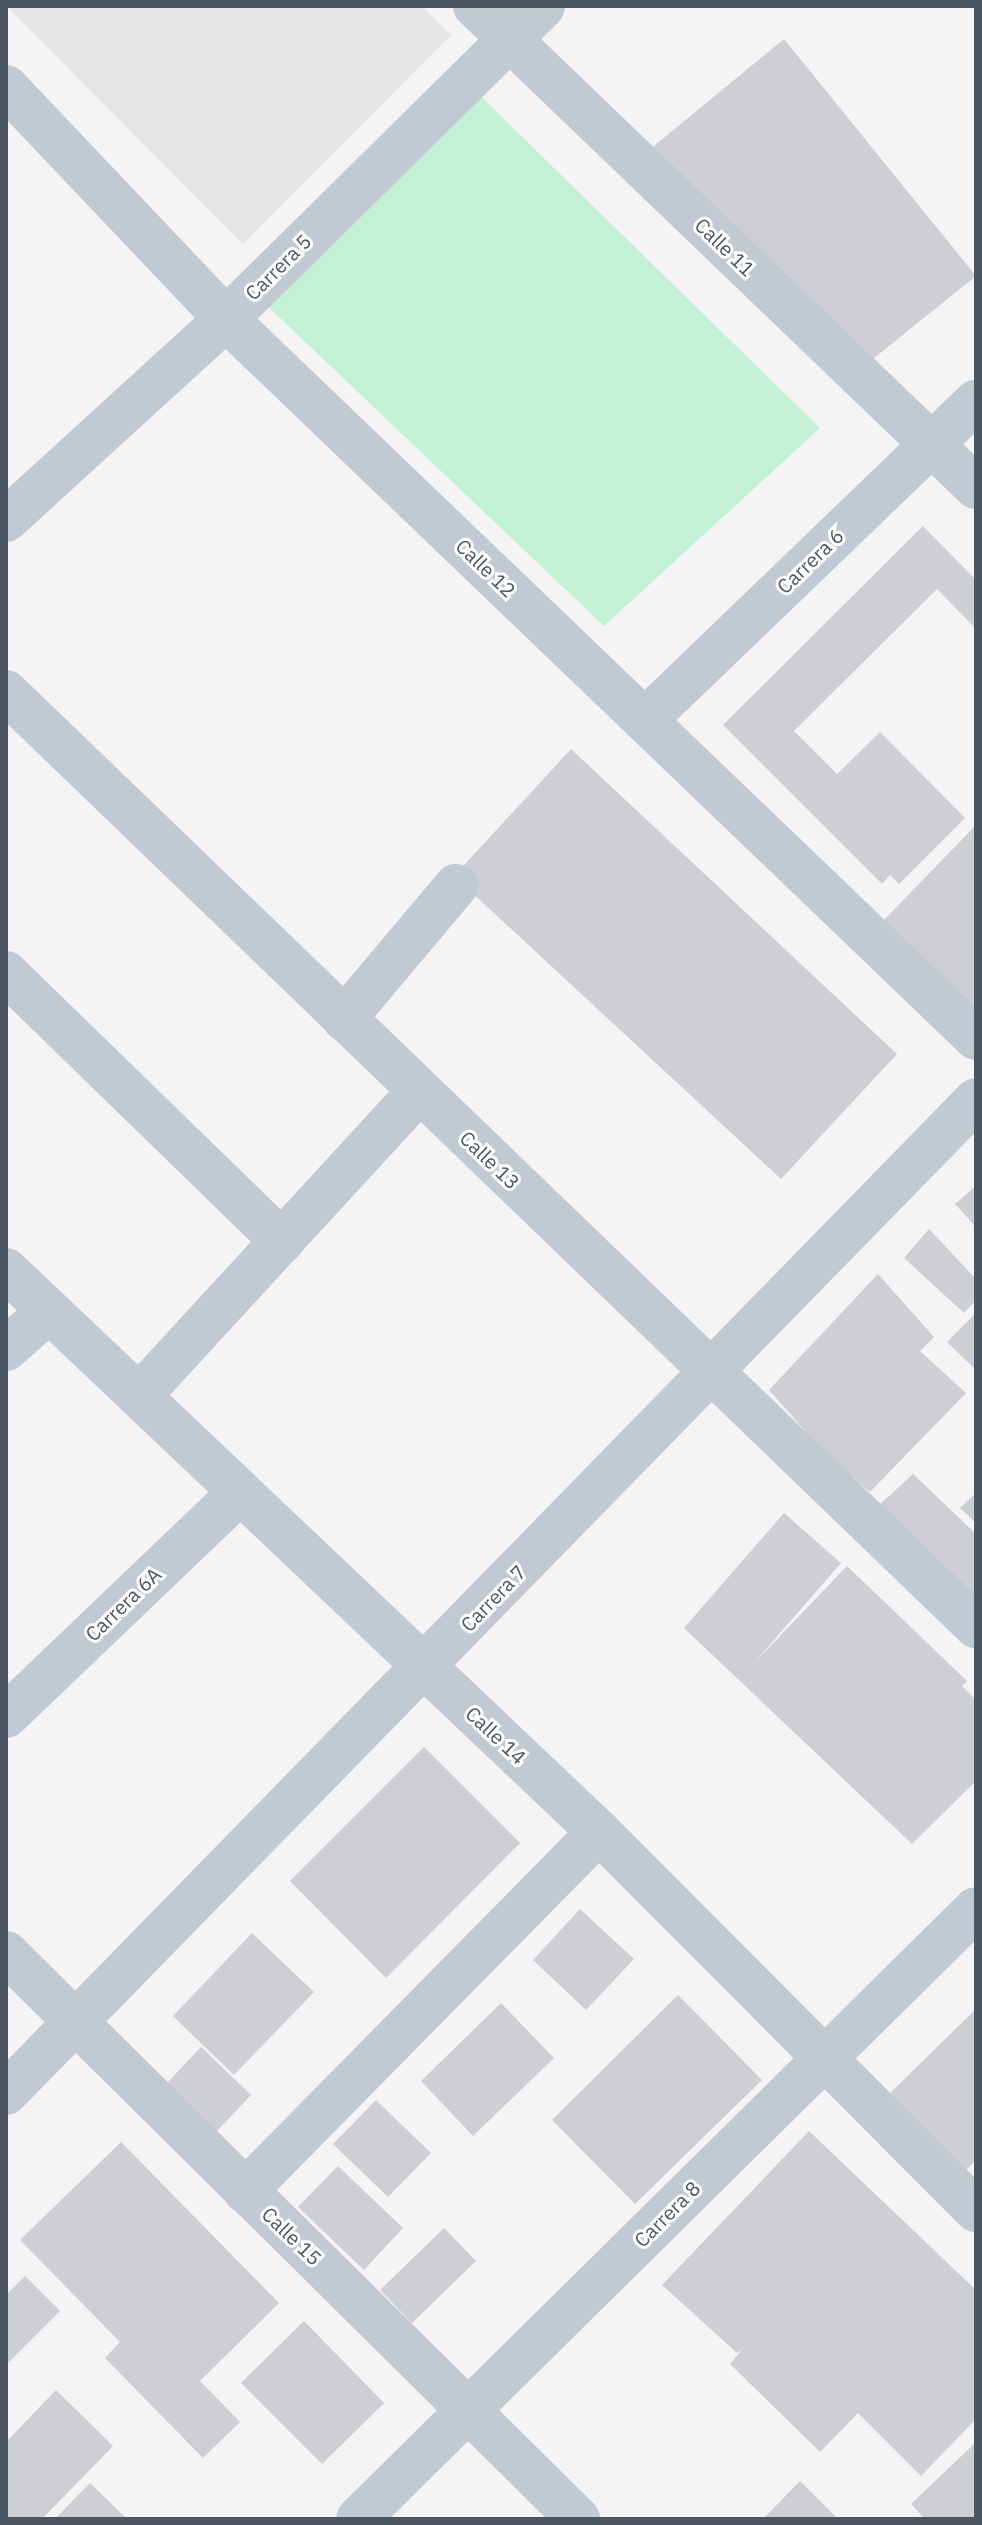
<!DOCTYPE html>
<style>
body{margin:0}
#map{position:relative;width:982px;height:2525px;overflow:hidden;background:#f5f3f3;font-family:"IBM Plex Sans",sans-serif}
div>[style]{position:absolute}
.education>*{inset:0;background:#e6e4e5}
.green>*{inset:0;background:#c3f1d5}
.building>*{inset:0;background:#cdcfd5}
.minor>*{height:44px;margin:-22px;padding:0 22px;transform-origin:22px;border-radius:22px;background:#c1cad2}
span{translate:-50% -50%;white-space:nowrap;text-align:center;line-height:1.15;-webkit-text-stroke:6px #fff;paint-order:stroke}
.street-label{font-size:20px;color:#4a5661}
.frame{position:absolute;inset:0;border:8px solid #4a5661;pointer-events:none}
</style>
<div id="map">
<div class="education">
<div style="clip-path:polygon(6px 6px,422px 6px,451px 35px,243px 244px)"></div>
</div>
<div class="green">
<div style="clip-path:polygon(466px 82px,820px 428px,604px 626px,259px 298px)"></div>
</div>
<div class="building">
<div style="clip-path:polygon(784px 39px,976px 276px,853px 375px,649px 150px)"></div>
<div style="clip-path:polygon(923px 526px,976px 580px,976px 629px,937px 589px,794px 731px,837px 774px,880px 732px,965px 818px,899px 884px,890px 875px,882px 884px,723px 725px)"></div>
<div style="clip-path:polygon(571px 749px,897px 1054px,781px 1179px,454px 876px)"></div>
<div style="clip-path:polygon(976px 825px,976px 1015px,881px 923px)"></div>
<div style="clip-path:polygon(976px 1186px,976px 1227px,955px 1204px)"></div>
<div style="clip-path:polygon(929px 1229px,976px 1279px,976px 1300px,964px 1313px,904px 1258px)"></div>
<div style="clip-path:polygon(878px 1274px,934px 1337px,920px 1351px,966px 1393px,870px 1492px,823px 1451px,769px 1390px)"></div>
<div style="clip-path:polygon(976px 1313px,976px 1370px,947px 1342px)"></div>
<div style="clip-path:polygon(913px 1474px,976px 1534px,976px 1604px,876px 1508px)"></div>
<div style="clip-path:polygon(976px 1493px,976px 1523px,960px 1508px)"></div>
<div style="clip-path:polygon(784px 1513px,841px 1563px,754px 1663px,847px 1566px,967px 1681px,962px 1686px,976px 1700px,976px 1781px,912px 1844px,684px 1628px)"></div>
<div style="clip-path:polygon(424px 1747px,520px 1843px,386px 1978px,290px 1881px)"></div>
<div style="clip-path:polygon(580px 1909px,634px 1959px,586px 2010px,533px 1960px)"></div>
<div style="clip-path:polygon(252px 1933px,314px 1992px,234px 2075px,173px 2016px)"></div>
<div style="clip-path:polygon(678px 1995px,762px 2080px,635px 2204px,552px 2120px)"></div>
<div style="clip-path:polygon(501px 2003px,554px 2058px,473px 2136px,421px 2081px)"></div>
<div style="clip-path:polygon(976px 2009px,976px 2160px,965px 2171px,888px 2095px)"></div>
<div style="clip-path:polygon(201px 2047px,251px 2095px,216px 2132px,166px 2084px)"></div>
<div style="clip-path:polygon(376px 2100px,431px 2153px,388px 2197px,333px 2144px)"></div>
<div style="clip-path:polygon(809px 2131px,976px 2290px,976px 2419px,921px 2476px,858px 2413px,820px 2452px,730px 2364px,744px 2347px,737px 2353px,662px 2285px)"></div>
<div style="clip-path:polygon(121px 2142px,279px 2303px,200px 2381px,240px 2422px,203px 2458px,105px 2358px,120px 2342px,20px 2240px)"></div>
<div style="clip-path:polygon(338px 2166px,403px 2228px,364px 2270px,298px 2207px)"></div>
<div style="clip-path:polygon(444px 2228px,476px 2261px,412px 2323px,380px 2290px)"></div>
<div style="clip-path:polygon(25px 2276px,60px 2311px,6px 2365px,6px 2295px)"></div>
<div style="clip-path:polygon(304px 2321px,384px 2403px,322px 2464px,241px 2383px)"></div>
<div style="clip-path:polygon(56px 2390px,113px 2446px,42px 2519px,6px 2519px,6px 2442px)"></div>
<div style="clip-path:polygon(976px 2442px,976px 2519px,925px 2519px,911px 2504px)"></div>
<div style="clip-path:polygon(800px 2481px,838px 2519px,763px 2519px)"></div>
<div style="clip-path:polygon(90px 2483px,127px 2519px,55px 2519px)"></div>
</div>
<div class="minor">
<div style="left:475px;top:6px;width:695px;rotate:43.83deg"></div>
<div style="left:6px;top:87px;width:320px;rotate:46.5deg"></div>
<div style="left:226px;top:319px;width:1039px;rotate:43.79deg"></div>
<div style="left:6px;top:520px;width:298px;rotate:-42.4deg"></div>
<div style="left:226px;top:319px;width:445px;rotate:-44.6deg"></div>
<div style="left:6px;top:692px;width:1347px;rotate:43.92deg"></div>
<div style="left:645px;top:720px;width:459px;rotate:-43.9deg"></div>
<div style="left:6px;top:973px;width:385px;rotate:44.2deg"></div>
<div style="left:344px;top:1019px;width:174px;rotate:-49.9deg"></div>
<div style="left:6px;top:1270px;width:817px;rotate:43.46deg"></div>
<div style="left:599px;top:1832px;width:534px;rotate:45.08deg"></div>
<div style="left:6px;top:1349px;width:57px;rotate:-41.5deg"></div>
<div style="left:139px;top:1396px;width:414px;rotate:-47.4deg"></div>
<div style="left:6px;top:1716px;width:324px;rotate:-43.7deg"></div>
<div style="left:6px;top:1953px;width:805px;rotate:44.7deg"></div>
<div style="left:6px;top:2093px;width:1388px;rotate:-45.67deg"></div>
<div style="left:245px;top:2191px;width:504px;rotate:-45.4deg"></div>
<div style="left:358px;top:2519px;width:868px;rotate:-44.63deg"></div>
</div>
<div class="street-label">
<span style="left:725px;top:247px;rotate:44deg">Calle 11</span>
<span style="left:278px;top:267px;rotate:-45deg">Carrera 5</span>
<span style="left:810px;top:561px;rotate:-44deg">Carrera 6</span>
<span style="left:486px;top:568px;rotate:44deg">Calle 12</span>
<span style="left:490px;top:1160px;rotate:44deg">Calle 13</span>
<span style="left:493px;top:1598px;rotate:-46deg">Carrera 7</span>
<span style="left:123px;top:1604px;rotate:-44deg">Carrera 6A</span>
<span style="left:496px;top:1735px;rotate:43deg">Calle 14</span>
<span style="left:667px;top:2214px;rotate:-45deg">Carrera 8</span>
<span style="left:292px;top:2236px;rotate:44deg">Calle 15</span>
</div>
<div class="frame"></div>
</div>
